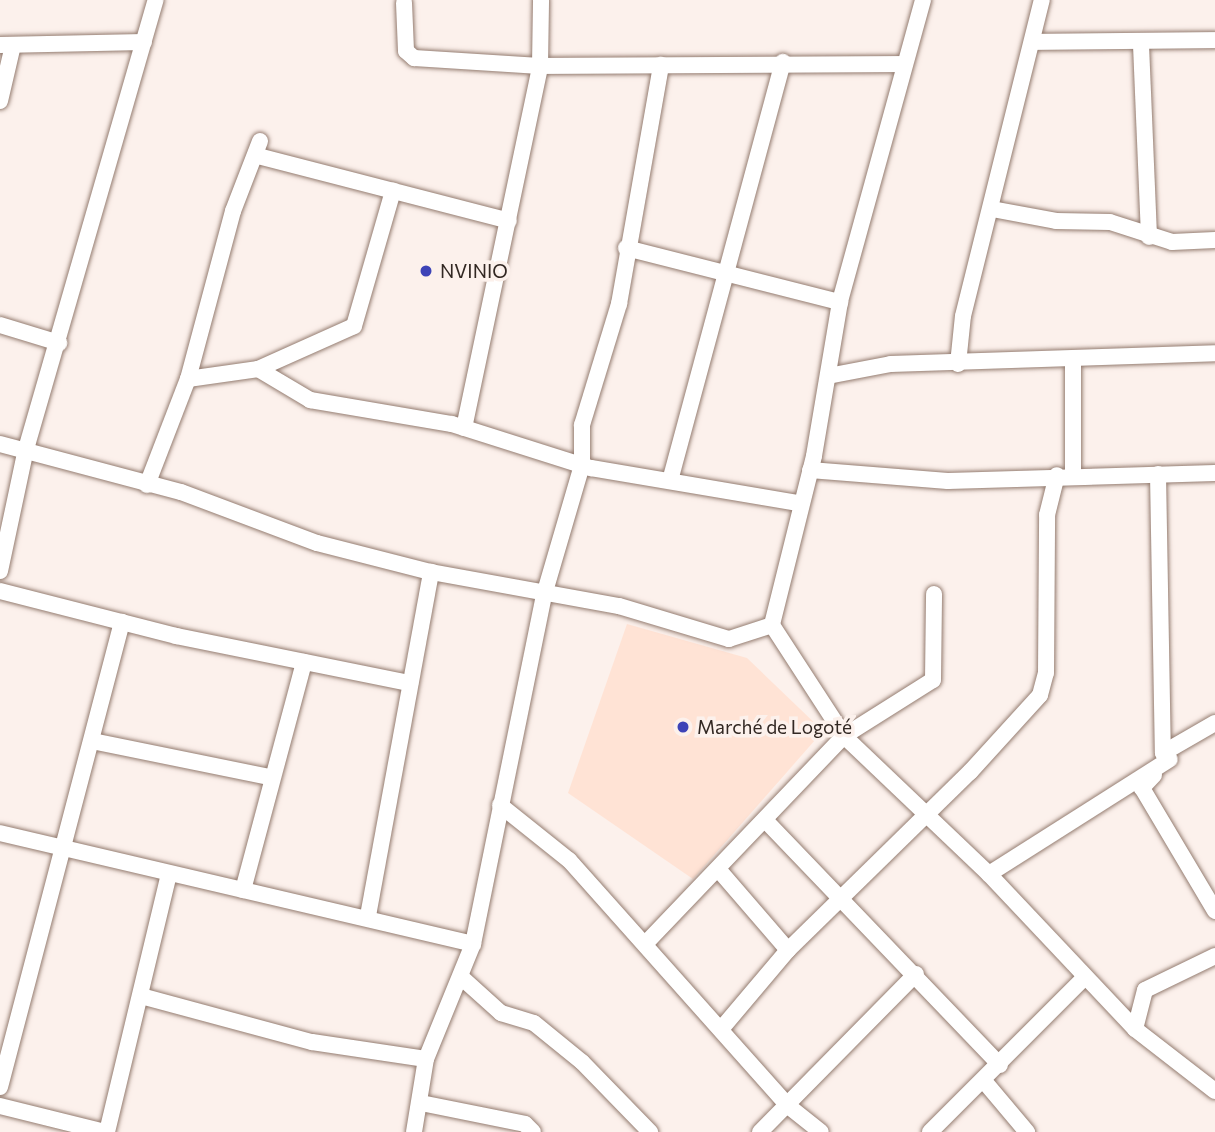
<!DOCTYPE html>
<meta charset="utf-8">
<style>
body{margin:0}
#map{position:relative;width:1215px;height:1132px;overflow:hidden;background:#fcf1ec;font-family:Commissioner,sans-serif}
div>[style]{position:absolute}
.built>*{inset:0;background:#ffe3d5}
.roads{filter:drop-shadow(0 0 2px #947c70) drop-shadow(0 0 2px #947c70)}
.minor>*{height:16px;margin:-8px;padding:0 8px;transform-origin:8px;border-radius:8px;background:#fff}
.dots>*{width:19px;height:19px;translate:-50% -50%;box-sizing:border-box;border:4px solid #fcf1ec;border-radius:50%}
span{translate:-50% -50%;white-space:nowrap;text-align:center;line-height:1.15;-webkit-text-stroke:7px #fcf1ec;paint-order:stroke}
.poi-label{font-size:19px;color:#322823}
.left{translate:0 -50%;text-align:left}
</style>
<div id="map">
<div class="built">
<div style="clip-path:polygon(627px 624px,747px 658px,823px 731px,693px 879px,568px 793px)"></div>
</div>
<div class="roads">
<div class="minor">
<div style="left:923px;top:0;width:313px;rotate:105.4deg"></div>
<div style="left:840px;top:302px;width:156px;rotate:99.6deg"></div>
<div style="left:814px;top:456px;width:174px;rotate:104deg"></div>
<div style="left:772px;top:625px;width:132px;rotate:57deg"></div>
<div style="left:844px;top:736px;width:200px;rotate:43.6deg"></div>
<div style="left:989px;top:874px;width:213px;rotate:46.7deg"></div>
<div style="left:1135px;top:1029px;width:101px;rotate:37.8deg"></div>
<div style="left:404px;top:3px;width:48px;rotate:87.6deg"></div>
<div style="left:406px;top:51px;width:11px;rotate:41deg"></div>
<div style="left:414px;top:58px;width:126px;rotate:3.6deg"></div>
<div style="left:540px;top:66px;width:362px;rotate:-0.3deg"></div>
<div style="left:1032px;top:42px;width:183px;rotate:-0.6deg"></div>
<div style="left:0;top:45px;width:144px;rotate:-1.2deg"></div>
<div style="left:1141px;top:45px;width:192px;rotate:87.6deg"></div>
<div style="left:0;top:101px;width:57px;rotate:-76.9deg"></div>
<div style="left:258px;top:156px;width:259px;rotate:14.5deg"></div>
<div style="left:992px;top:209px;width:65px;rotate:10.6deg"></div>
<div style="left:1056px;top:221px;width:54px;rotate:1.1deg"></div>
<div style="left:1110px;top:222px;width:65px;rotate:17.9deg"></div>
<div style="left:1172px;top:242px;width:43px;rotate:-2.7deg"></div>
<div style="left:626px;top:248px;width:221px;rotate:14.2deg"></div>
<div style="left:0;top:325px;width:62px;rotate:17deg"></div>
<div style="left:1073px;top:361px;width:114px;rotate:90deg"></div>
<div style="left:958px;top:364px;width:48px;rotate:-84.1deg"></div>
<div style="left:963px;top:316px;width:326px;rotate:-76deg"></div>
<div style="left:258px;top:369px;width:61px;rotate:30.8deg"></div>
<div style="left:310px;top:400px;width:144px;rotate:9.6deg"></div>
<div style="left:452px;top:424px;width:146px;rotate:17.6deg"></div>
<div style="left:591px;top:468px;width:209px;rotate:9.6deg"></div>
<div style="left:828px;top:376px;width:64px;rotate:-10.8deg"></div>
<div style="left:891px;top:364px;width:324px;rotate:-1.9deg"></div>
<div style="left:188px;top:379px;width:71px;rotate:-8.1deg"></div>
<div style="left:258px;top:369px;width:105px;rotate:-24.1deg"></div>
<div style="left:354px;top:326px;width:141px;rotate:-73.9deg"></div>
<div style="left:464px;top:428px;width:370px;rotate:-78.1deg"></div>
<div style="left:540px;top:66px;width:66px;rotate:-89.1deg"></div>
<div style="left:0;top:444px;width:187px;rotate:14.9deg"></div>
<div style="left:181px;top:492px;width:145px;rotate:20.6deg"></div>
<div style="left:317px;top:543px;width:118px;rotate:14.3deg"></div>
<div style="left:431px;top:572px;width:191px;rotate:10.3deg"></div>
<div style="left:619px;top:606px;width:115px;rotate:16.7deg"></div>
<div style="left:729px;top:639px;width:45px;rotate:-18deg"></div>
<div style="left:810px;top:470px;width:138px;rotate:4.6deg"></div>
<div style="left:948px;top:481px;width:267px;rotate:-1.7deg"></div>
<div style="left:1158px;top:474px;width:279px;rotate:89deg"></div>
<div style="left:671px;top:477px;width:430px;rotate:-74.9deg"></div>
<div style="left:147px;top:485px;width:114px;rotate:-68.9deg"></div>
<div style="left:188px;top:379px;width:174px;rotate:-75deg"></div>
<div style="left:233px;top:211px;width:75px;rotate:-68.9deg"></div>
<div style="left:0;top:571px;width:125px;rotate:-78deg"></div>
<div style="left:26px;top:449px;width:467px;rotate:-73.9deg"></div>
<div style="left:0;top:591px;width:182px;rotate:14.3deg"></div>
<div style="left:176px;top:636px;width:239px;rotate:11.4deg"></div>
<div style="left:92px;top:741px;width:181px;rotate:11.5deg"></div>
<div style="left:1168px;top:757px;width:6px;rotate:-141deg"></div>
<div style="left:1163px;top:753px;width:60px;rotate:-30deg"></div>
<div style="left:1154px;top:775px;width:18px;rotate:133deg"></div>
<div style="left:1142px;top:788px;width:143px;rotate:59.3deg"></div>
<div style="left:500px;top:805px;width:88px;rotate:38.6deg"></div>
<div style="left:569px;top:860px;width:328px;rotate:48.3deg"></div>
<div style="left:787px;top:1105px;width:43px;rotate:38.5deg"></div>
<div style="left:766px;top:821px;width:338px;rotate:46.2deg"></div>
<div style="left:0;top:833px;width:486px;rotate:13.2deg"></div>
<div style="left:718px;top:869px;width:107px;rotate:49.2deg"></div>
<div style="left:989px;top:874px;width:214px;rotate:-32.4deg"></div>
<div style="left:243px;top:890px;width:236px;rotate:-75deg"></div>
<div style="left:368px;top:916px;width:350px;rotate:-79.6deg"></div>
<div style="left:647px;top:942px;width:285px;rotate:-46.3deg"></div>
<div style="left:844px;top:736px;width:105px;rotate:-32.2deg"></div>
<div style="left:933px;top:680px;width:86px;rotate:-89.3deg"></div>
<div style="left:461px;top:977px;width:54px;rotate:42deg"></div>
<div style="left:501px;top:1013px;width:34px;rotate:17deg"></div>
<div style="left:534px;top:1023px;width:62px;rotate:39.1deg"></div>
<div style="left:582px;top:1062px;width:98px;rotate:45.8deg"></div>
<div style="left:141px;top:996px;width:177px;rotate:15.1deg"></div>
<div style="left:312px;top:1042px;width:115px;rotate:8.5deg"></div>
<div style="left:722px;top:1028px;width:102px;rotate:-49.8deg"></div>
<div style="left:788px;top:950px;width:255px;rotate:-44.4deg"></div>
<div style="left:970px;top:772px;width:104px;rotate:-47.7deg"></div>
<div style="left:1040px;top:695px;width:23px;rotate:-75deg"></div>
<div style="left:1046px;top:673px;width:158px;rotate:-89.6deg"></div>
<div style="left:1047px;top:515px;width:41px;rotate:-76deg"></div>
<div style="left:1135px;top:1029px;width:40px;rotate:-75.6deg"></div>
<div style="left:1145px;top:990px;width:78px;rotate:-25.9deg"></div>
<div style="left:984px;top:1081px;width:67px;rotate:49.9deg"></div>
<div style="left:0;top:1087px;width:481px;rotate:-75.3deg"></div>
<div style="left:421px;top:1103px;width:106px;rotate:11.4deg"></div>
<div style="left:525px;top:1124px;width:11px;rotate:45deg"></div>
<div style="left:0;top:1106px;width:108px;rotate:13.9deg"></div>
<div style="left:107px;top:1132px;width:265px;rotate:-76.5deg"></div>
<div style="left:414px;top:1132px;width:74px;rotate:-80.7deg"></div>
<div style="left:426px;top:1059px;width:124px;rotate:-67.8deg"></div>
<div style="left:473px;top:944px;width:356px;rotate:-78.5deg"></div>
<div style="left:544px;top:595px;width:135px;rotate:-73.7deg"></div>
<div style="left:582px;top:465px;width:40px;rotate:-90deg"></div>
<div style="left:582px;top:425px;width:127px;rotate:-73deg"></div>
<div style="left:619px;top:304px;width:243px;rotate:-80deg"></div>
<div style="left:760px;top:1132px;width:222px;rotate:-45.4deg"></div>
<div style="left:930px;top:1132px;width:219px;rotate:-45deg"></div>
</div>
</div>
<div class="dots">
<div style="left:426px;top:271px;background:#3d43b7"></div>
<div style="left:683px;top:727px;background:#3d43b7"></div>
</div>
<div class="poi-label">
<span class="left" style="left:440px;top:271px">NVINIO</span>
<span class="left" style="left:697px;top:727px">Marché de Logoté</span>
</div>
</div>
